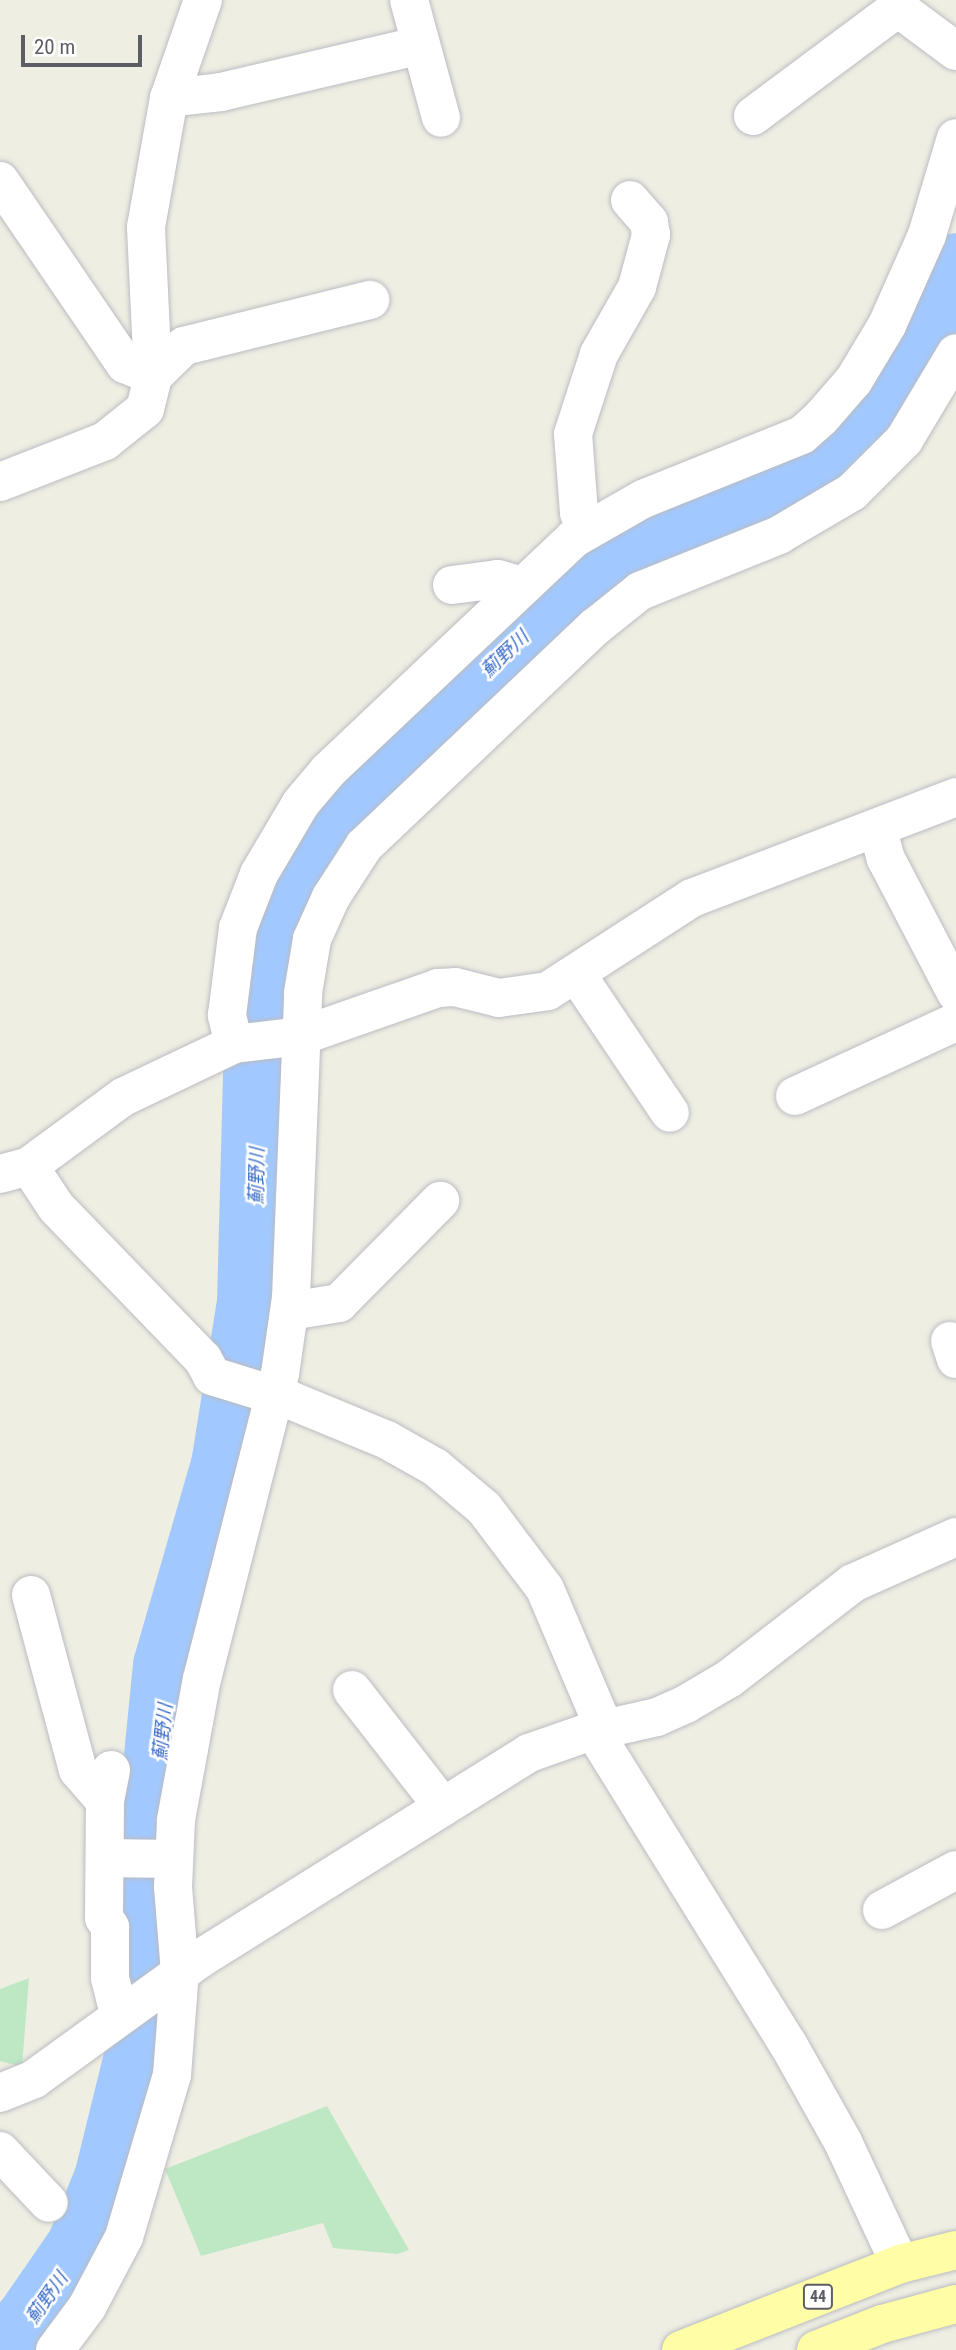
<!DOCTYPE html>
<meta charset="utf-8">
<style>
body{margin:0}
#map{position:relative;width:956px;height:2350px;overflow:hidden;background:#efeee3;font-family:"Roboto Condensed","Noto Sans JP",sans-serif}
div>[style]{position:absolute}
.green>*{inset:0;background:#bee8c4}
.river>*{height:74px;margin:-37px;padding:0 37px;transform-origin:37px;border-radius:37px;background:#a2c9ff}
.roads{filter:drop-shadow(0 0 2px #babcc2) drop-shadow(0 0 2px #babcc2)}
.street>*{height:38px;margin:-19px;padding:0 19px;transform-origin:19px;border-radius:19px;background:#fff}
.primary>*{height:38px;margin:-19px;padding:0 19px;transform-origin:19px;border-radius:19px;background:#fffea7}
span{translate:-50% -50%;white-space:nowrap;text-align:center;line-height:1.15;-webkit-text-stroke:5px #fff;paint-order:stroke}
.shield-label span{padding:2px 5px;background:#fff;border:2px solid;border-radius:5px;-webkit-text-stroke-width:0}
.shield-label{font-size:16px;color:#5b5e64;font-weight:700}
.water-label{font-size:19px;color:#3e6ec9;font-style:italic}
.scale{position:absolute;left:21px;top:35px;width:121px;height:32px;box-sizing:border-box;border:4px solid #5b5e64;border-top:0;padding-left:9px;font-size:21px;line-height:24px;white-space:nowrap;color:#5b5e64;-webkit-text-stroke:5px #fff;paint-order:stroke}
</style>
<div id="map">
<div class="green">
<div style="clip-path:polygon(29px 1978px,22px 2067px,0 2061px,0 1989px)"></div>
<div style="clip-path:polygon(327px 2106px,409px 2250px,397px 2254px,333px 2248px,323px 2223px,201px 2256px,165px 2169px)"></div>
</div>
<div class="river">
<div style="left:6px;top:2350px;width:38px;rotate:-47deg"></div>
<div style="left:32px;top:2322px;width:90px;rotate:-55.4deg"></div>
<div style="left:83px;top:2248px;width:74px;rotate:-67.9deg"></div>
<div style="left:111px;top:2179px;width:138px;rotate:-76.2deg"></div>
<div style="left:144px;top:2045px;width:219px;rotate:-87.4deg"></div>
<div style="left:154px;top:1826px;width:161px;rotate:-84.3deg"></div>
<div style="left:170px;top:1666px;width:209px;rotate:-73.9deg"></div>
<div style="left:228px;top:1465px;width:164px;rotate:-80.9deg"></div>
<div style="left:254px;top:1303px;width:233px;rotate:-88.5deg"></div>
<div style="left:260px;top:1070px;width:91px;rotate:-85deg"></div>
<div style="left:268px;top:979px;width:80px;rotate:-76.3deg"></div>
<div style="left:287px;top:901px;width:107px;rotate:-57.9deg"></div>
<div style="left:344px;top:810px;width:260px;rotate:-44.1deg"></div>
<div style="left:531px;top:629px;width:99px;rotate:-40.1deg"></div>
<div style="left:607px;top:565px;width:41px;rotate:-32.2deg"></div>
<div style="left:642px;top:543px;width:169px;rotate:-21.9deg"></div>
<div style="left:799px;top:480px;width:39px;rotate:-35deg"></div>
<div style="left:831px;top:458px;width:42px;rotate:-46deg"></div>
<div style="left:860px;top:428px;width:107px;rotate:-55.3deg"></div>
<div style="left:921px;top:340px;width:78px;rotate:-63.4deg"></div>
</div>
<div class="roads">
<div class="street">
<div style="left:409px;top:0;width:122px;rotate:74.8deg"></div>
<div style="left:169px;top:98px;width:52px;rotate:-6.6deg"></div>
<div style="left:221px;top:92px;width:205px;rotate:-13.2deg"></div>
<div style="left:753px;top:116px;width:181px;rotate:-36.7deg"></div>
<div style="left:898px;top:8px;width:72px;rotate:36.6deg"></div>
<div style="left:0;top:181px;width:222px;rotate:55.7deg"></div>
<div style="left:125px;top:364px;width:30px;rotate:23deg"></div>
<div style="left:153px;top:376px;width:43px;rotate:-44.1deg"></div>
<div style="left:184px;top:346px;width:192px;rotate:-13.9deg"></div>
<div style="left:0;top:482px;width:113px;rotate:-21.3deg"></div>
<div style="left:105px;top:441px;width:51px;rotate:-38.7deg"></div>
<div style="left:145px;top:409px;width:34px;rotate:-76deg"></div>
<div style="left:153px;top:376px;width:149px;rotate:-92.7deg"></div>
<div style="left:146px;top:227px;width:131px;rotate:-79.9deg"></div>
<div style="left:169px;top:98px;width:104px;rotate:-70.9deg"></div>
<div style="left:585px;top:531px;width:19px;rotate:-108deg"></div>
<div style="left:579px;top:513px;width:79px;rotate:-94.3deg"></div>
<div style="left:573px;top:434px;width:84px;rotate:-72deg"></div>
<div style="left:599px;top:354px;width:77px;rotate:-60.4deg"></div>
<div style="left:637px;top:287px;width:54px;rotate:-74.9deg"></div>
<div style="left:651px;top:235px;width:13px;rotate:-99deg"></div>
<div style="left:649px;top:222px;width:29px;rotate:-131deg"></div>
<div style="left:452px;top:585px;width:46px;rotate:-7.4deg"></div>
<div style="left:498px;top:579px;width:25px;rotate:16deg"></div>
<div style="left:878px;top:830px;width:30px;rotate:75deg"></div>
<div style="left:886px;top:859px;width:151px;rotate:62.4deg"></div>
<div style="left:577px;top:975px;width:166px;rotate:56deg"></div>
<div style="left:234px;top:1044px;width:30px;rotate:-104deg"></div>
<div style="left:227px;top:1015px;width:88px;rotate:-82.8deg"></div>
<div style="left:238px;top:928px;width:58px;rotate:-68.7deg"></div>
<div style="left:259px;top:874px;width:82px;rotate:-59.4deg"></div>
<div style="left:301px;top:803px;width:42px;rotate:-49.8deg"></div>
<div style="left:328px;top:771px;width:337px;rotate:-43.4deg"></div>
<div style="left:573px;top:539px;width:81px;rotate:-29.7deg"></div>
<div style="left:643px;top:499px;width:171px;rotate:-21.9deg"></div>
<div style="left:802px;top:435px;width:25px;rotate:-42deg"></div>
<div style="left:821px;top:418px;width:50px;rotate:-49deg"></div>
<div style="left:854px;top:380px;width:64px;rotate:-59deg"></div>
<div style="left:887px;top:325px;width:98px;rotate:-66deg"></div>
<div style="left:927px;top:235px;width:101px;rotate:-73.4deg"></div>
<div style="left:795px;top:1096px;width:177px;rotate:-24.7deg"></div>
<div style="left:29px;top:1166px;width:49px;rotate:56.6deg"></div>
<div style="left:56px;top:1207px;width:211px;rotate:46deg"></div>
<div style="left:203px;top:1359px;width:19px;rotate:62deg"></div>
<div style="left:212px;top:1376px;width:82px;rotate:17.1deg"></div>
<div style="left:290px;top:1400px;width:105px;rotate:22.4deg"></div>
<div style="left:387px;top:1440px;width:55px;rotate:29.4deg"></div>
<div style="left:435px;top:1467px;width:64px;rotate:39.9deg"></div>
<div style="left:484px;top:1508px;width:101px;rotate:53deg"></div>
<div style="left:545px;top:1589px;width:138px;rotate:67deg"></div>
<div style="left:599px;top:1716px;width:30px;rotate:82deg"></div>
<div style="left:603px;top:1746px;width:351px;rotate:58.2deg"></div>
<div style="left:788px;top:2044px;width:112px;rotate:60.7deg"></div>
<div style="left:843px;top:2142px;width:135px;rotate:65deg"></div>
<div style="left:0;top:1174px;width:30px;rotate:-15deg"></div>
<div style="left:29px;top:1166px;width:117px;rotate:-36.3deg"></div>
<div style="left:123px;top:1097px;width:123px;rotate:-25.5deg"></div>
<div style="left:234px;top:1044px;width:67px;rotate:-6.8deg"></div>
<div style="left:301px;top:1036px;width:145px;rotate:-19.3deg"></div>
<div style="left:438px;top:988px;width:17px;rotate:-3deg"></div>
<div style="left:455px;top:987px;width:45px;rotate:14deg"></div>
<div style="left:499px;top:998px;width:49px;rotate:-8.1deg"></div>
<div style="left:548px;top:991px;width:171px;rotate:-32.9deg"></div>
<div style="left:692px;top:898px;width:283px;rotate:-20.9deg"></div>
<div style="left:290px;top:1311px;width:50px;rotate:-9.3deg"></div>
<div style="left:339px;top:1303px;width:144px;rotate:-45.3deg"></div>
<div style="left:950px;top:1341px;width:19px;rotate:72deg"></div>
<div style="left:31px;top:1595px;width:181px;rotate:75deg"></div>
<div style="left:78px;top:1770px;width:41px;rotate:48.9deg"></div>
<div style="left:352px;top:1690px;width:148px;rotate:52.1deg"></div>
<div style="left:111px;top:1770px;width:32px;rotate:101deg"></div>
<div style="left:105px;top:1801px;width:117px;rotate:90.5deg"></div>
<div style="left:104px;top:1918px;width:11px;rotate:56deg"></div>
<div style="left:110px;top:1927px;width:51px;rotate:90deg"></div>
<div style="left:110px;top:1978px;width:38px;rotate:76deg"></div>
<div style="left:105px;top:1858px;width:68px;rotate:0.8deg"></div>
<div style="left:882px;top:1910px;width:84px;rotate:-28.4deg"></div>
<div style="left:0;top:2093px;width:37px;rotate:-22deg"></div>
<div style="left:34px;top:2079px;width:206px;rotate:-35.9deg"></div>
<div style="left:201px;top:1958px;width:387px;rotate:-32deg"></div>
<div style="left:529px;top:1753px;width:60px;rotate:-19.3deg"></div>
<div style="left:586px;top:1733px;width:73px;rotate:-12.7deg"></div>
<div style="left:657px;top:1717px;width:32px;rotate:-24deg"></div>
<div style="left:686px;top:1704px;width:51px;rotate:-30.6deg"></div>
<div style="left:730px;top:1678px;width:155px;rotate:-37.7deg"></div>
<div style="left:853px;top:1583px;width:113px;rotate:-24.1deg"></div>
<div style="left:0;top:2151px;width:71px;rotate:46.7deg"></div>
<div style="left:55px;top:2350px;width:54px;rotate:-53.3deg"></div>
<div style="left:87px;top:2307px;width:79px;rotate:-62.1deg"></div>
<div style="left:124px;top:2237px;width:169px;rotate:-73.5deg"></div>
<div style="left:172px;top:2075px;width:103px;rotate:-85.6deg"></div>
<div style="left:180px;top:1972px;width:85px;rotate:-94.7deg"></div>
<div style="left:173px;top:1887px;width:67px;rotate:-87.4deg"></div>
<div style="left:176px;top:1820px;width:143px;rotate:-79.6deg"></div>
<div style="left:202px;top:1679px;width:315px;rotate:-75.7deg"></div>
<div style="left:280px;top:1374px;width:77px;rotate:-81.8deg"></div>
<div style="left:291px;top:1298px;width:305px;rotate:-87.7deg"></div>
<div style="left:303px;top:993px;width:55px;rotate:-80.5deg"></div>
<div style="left:312px;top:939px;width:46px;rotate:-65.7deg"></div>
<div style="left:331px;top:897px;width:61px;rotate:-57.1deg"></div>
<div style="left:364px;top:846px;width:318px;rotate:-43.5deg"></div>
<div style="left:595px;top:627px;width:58px;rotate:-38.7deg"></div>
<div style="left:640px;top:591px;width:150px;rotate:-21.9deg"></div>
<div style="left:779px;top:535px;width:85px;rotate:-30.5deg"></div>
<div style="left:852px;top:492px;width:74px;rotate:-45deg"></div>
<div style="left:904px;top:440px;width:101px;rotate:-59.1deg"></div>
</div>
<div class="primary">
<div style="left:681px;top:2350px;width:235px;rotate:-21.4deg"></div>
<div style="left:900px;top:2264px;width:58px;rotate:-14deg"></div>
<div style="left:816px;top:2350px;width:71px;rotate:-21.5deg"></div>
<div style="left:882px;top:2324px;width:77px;rotate:-15.1deg"></div>
</div>
</div>
<div class="shield-label">
<span style="left:818px;top:2297px">44</span>
</div>
<div class="water-label">
<span style="left:505px;top:654px;rotate:-44deg">薊野川</span>
<span style="left:257px;top:1176px;rotate:-89deg">薊野川</span>
<span style="left:163px;top:1732px;rotate:-84deg">薊野川</span>
<span style="left:47px;top:2298px;rotate:-55deg">薊野川</span>
</div>
<div class="scale">20 m</div>
</div>
